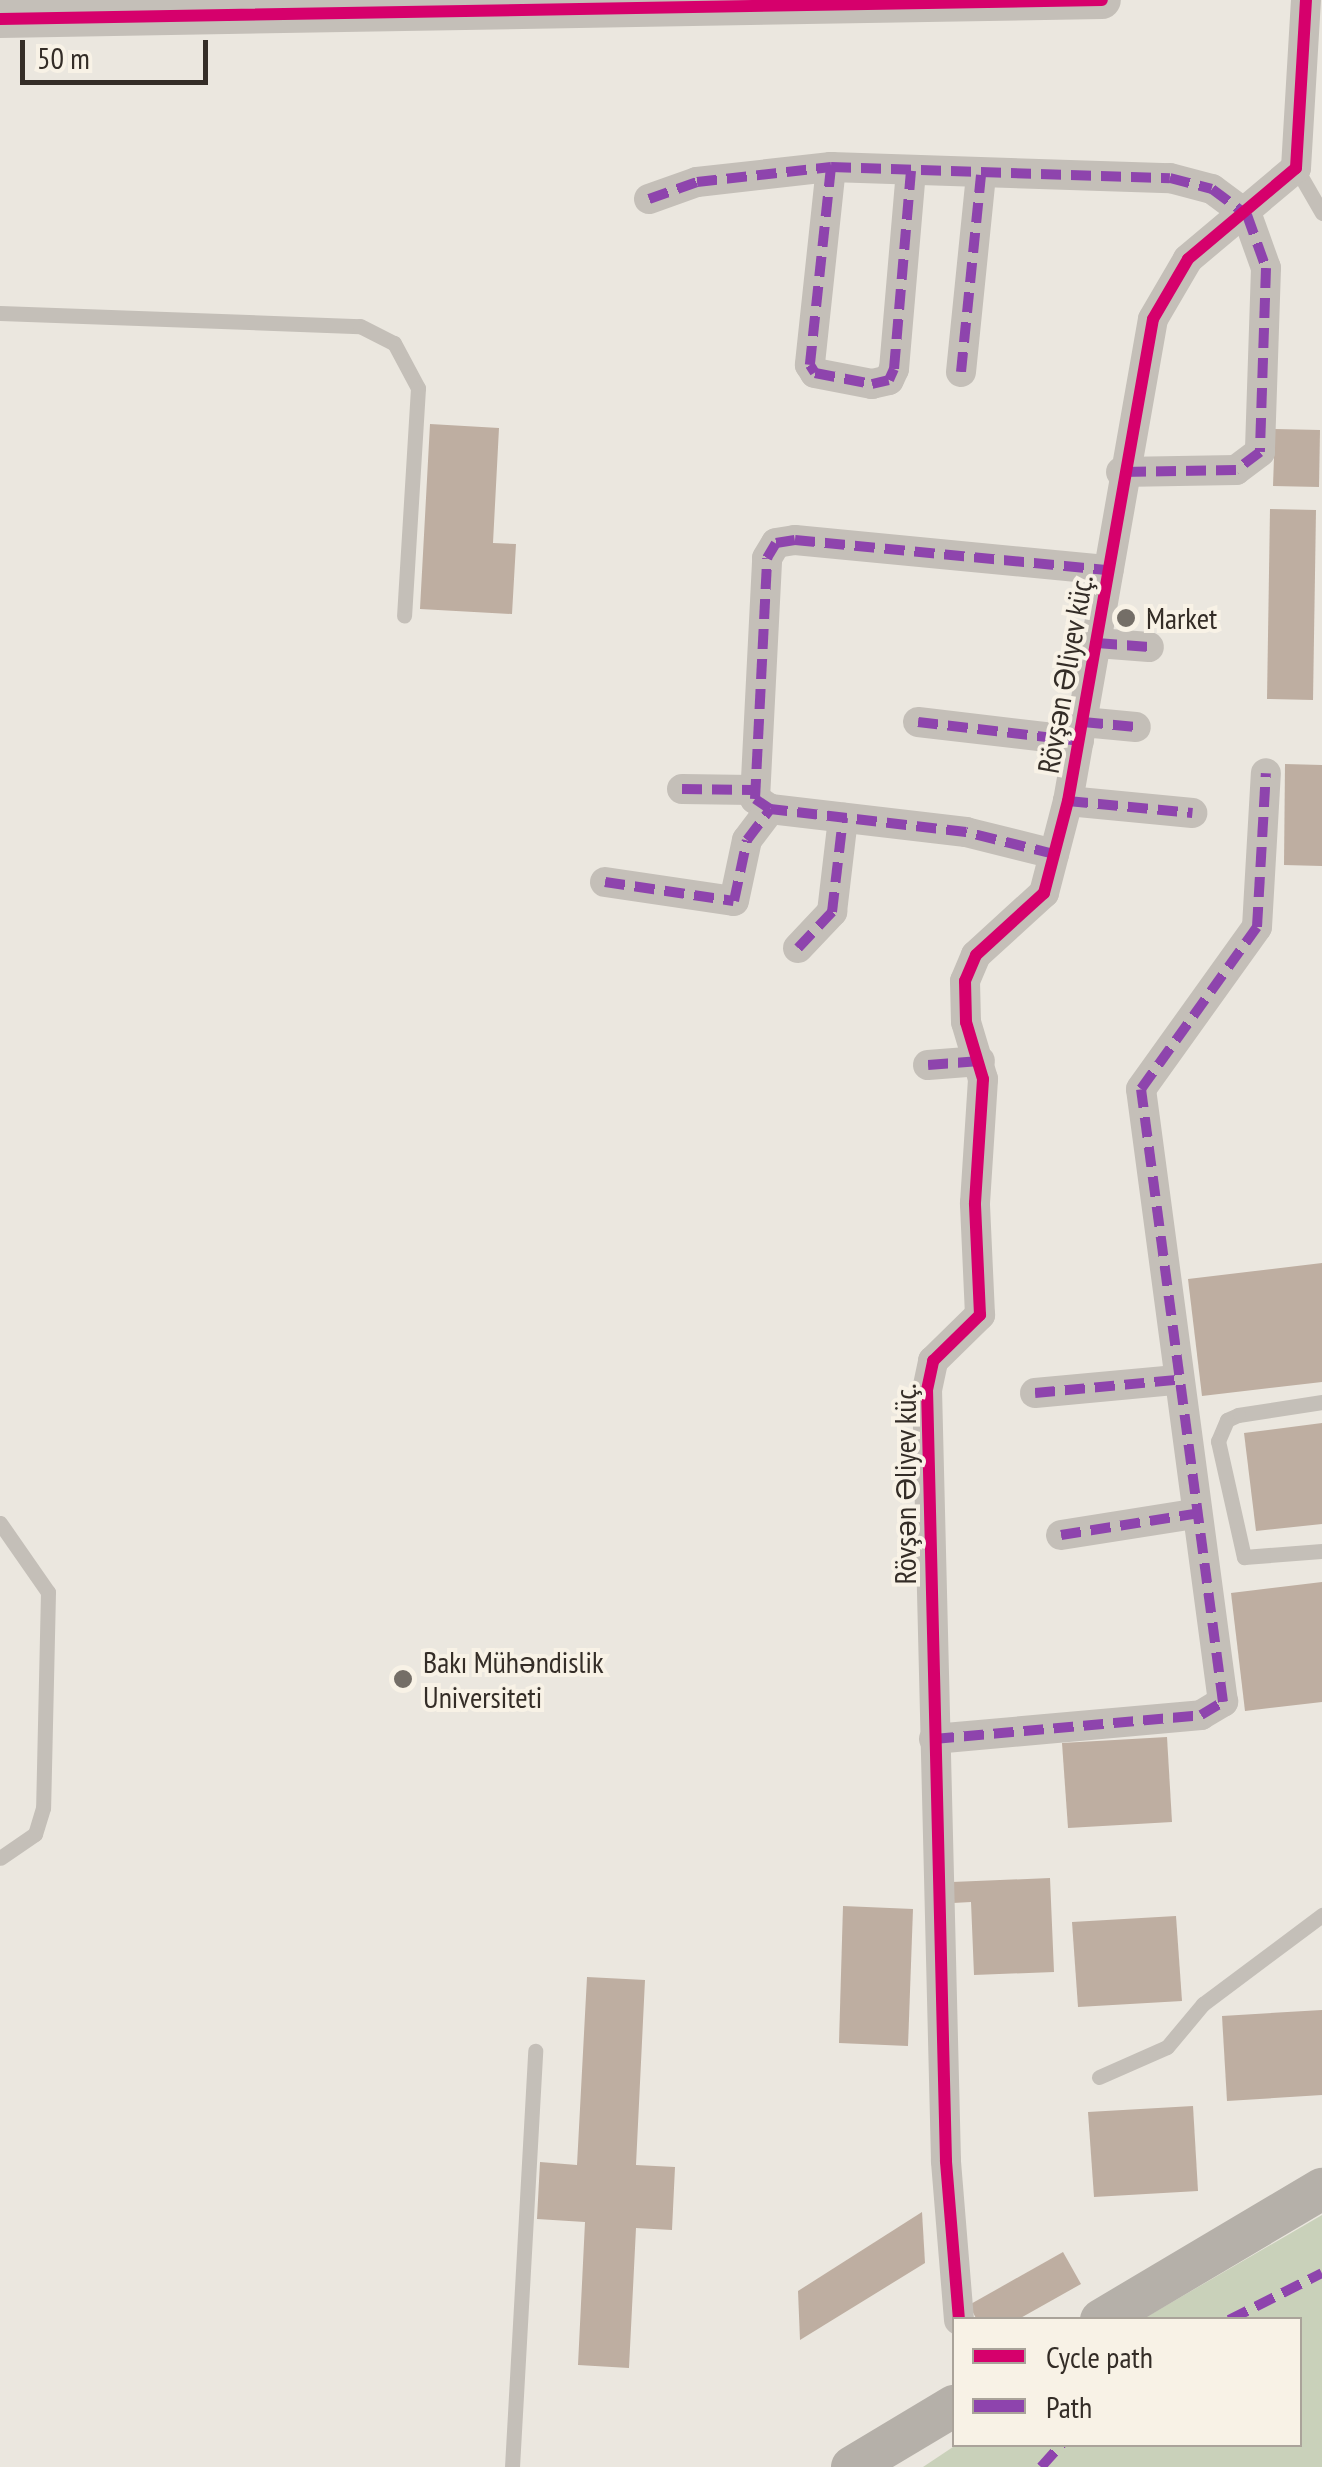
<!DOCTYPE html>
<meta charset="utf-8">
<style>
body{margin:0}
#map{position:relative;width:1322px;height:2467px;overflow:hidden;background:#ebe7df;font-family:"PT Sans Narrow",sans-serif}
div>[style]{position:absolute}
.green>*{inset:0;background:#c9d1ba}
.building>*{inset:0;background:#beaea1}
.service>*{height:15px;margin:-7.5px;padding:0 7.5px;transform-origin:7.5px;border-radius:7.5px;background:#c4bfb8}
.minor>*{height:30px;margin:-15px;padding:0 15px;transform-origin:15px;border-radius:15px;background:#c4bfb8}
.tertiary>*{height:38px;margin:-19px;padding:0 19px;transform-origin:19px;border-radius:19px;background:#c4bfb8}
.secondary>*{height:42px;margin:-21px;padding:0 21px;transform-origin:21px;border-radius:21px;background:#b5b0a9}
.quiet>*{height:10px;margin-top:-5px;transform-origin:0;background:repeating-linear-gradient(90deg,#8e44ad 0 20px,transparent 0 30px)}
.cycleway>*{height:12px;margin:-6px;padding:0 6px;transform-origin:6px;border-radius:6px;background:#d6006c}
.dots>*{width:28px;height:28px;translate:-50% -50%;box-sizing:border-box;border:5px solid #f8f2e6;border-radius:50%}
span{translate:-50% -50%;white-space:nowrap;text-align:center;line-height:1.15;-webkit-text-stroke:8px #f8f2e6;paint-order:stroke}
.poi-label{font-size:30px;color:#342d27}
.left{translate:0 -50%;text-align:left}
.street-label{font-size:30px;color:#342d27}
.legend{position:absolute;left:952px;top:2317px;width:350px;height:130px;box-sizing:border-box;background:#f8f2e6;border:2px solid #aaa39a;margin:0;padding:12px 18px;list-style:none;font-size:30px;color:#342d27}
.legend li{display:flex;align-items:center;gap:20px;height:50px}
.legend b{width:50px;border:2px solid #aaa39a}
.scale{position:absolute;left:20px;top:40px;width:188px;height:45px;box-sizing:border-box;border:5px solid #342d27;border-top:0;padding-left:12px;font-size:30px;line-height:35px;white-space:nowrap;color:#342d27;-webkit-text-stroke:8px #f8f2e6;paint-order:stroke}
</style>
<div id="map">
<div class="green">
<div style="clip-path:polygon(1322px 2215px,1322px 2467px,923px 2467px,956px 2445px,1300px 2444px,1300px 2320px,1143px 2319px)"></div>
</div>
<div class="building">
<div style="clip-path:polygon(430px 424px,499px 428px,493px 543px,516px 544px,512px 614px,420px 609px)"></div>
<div style="clip-path:polygon(1275px 429px,1320px 430px,1319px 487px,1273px 486px)"></div>
<div style="clip-path:polygon(1270px 509px,1316px 510px,1313px 700px,1267px 699px)"></div>
<div style="clip-path:polygon(1285px 764px,1322px 765px,1322px 866px,1284px 865px)"></div>
<div style="clip-path:polygon(1322px 1263px,1322px 1382px,1202px 1396px,1188px 1279px)"></div>
<div style="clip-path:polygon(1322px 1423px,1322px 1524px,1256px 1531px,1244px 1433px)"></div>
<div style="clip-path:polygon(1322px 1582px,1322px 1702px,1245px 1711px,1231px 1593px)"></div>
<div style="clip-path:polygon(1167px 1737px,1172px 1822px,1068px 1828px,1062px 1743px)"></div>
<div style="clip-path:polygon(1050px 1878px,1054px 1972px,974px 1975px,971px 1902px,953px 1903px,952px 1882px)"></div>
<div style="clip-path:polygon(843px 1906px,913px 1909px,908px 2046px,839px 2043px)"></div>
<div style="clip-path:polygon(1176px 1916px,1182px 2001px,1078px 2007px,1072px 1922px)"></div>
<div style="clip-path:polygon(587px 1977px,645px 1980px,636px 2165px,675px 2167px,672px 2230px,636px 2228px,629px 2368px,578px 2365px,585px 2222px,537px 2219px,540px 2162px,577px 2165px)"></div>
<div style="clip-path:polygon(1322px 2010px,1322px 2095px,1227px 2101px,1222px 2016px)"></div>
<div style="clip-path:polygon(1193px 2106px,1198px 2191px,1094px 2197px,1088px 2112px)"></div>
<div style="clip-path:polygon(922px 2212px,925px 2263px,800px 2340px,798px 2291px)"></div>
<div style="clip-path:polygon(1063px 2252px,1081px 2284px,1017px 2320px,977px 2320px,969px 2305px)"></div>
</div>
<div class="service">
<div style="left:1296px;top:168px;width:52px;rotate:60deg"></div>
<div style="left:0;top:313px;width:360px;rotate:2.1deg"></div>
<div style="left:360px;top:326px;width:38px;rotate:27deg"></div>
<div style="left:394px;top:343px;width:51px;rotate:61.9deg"></div>
<div style="left:418px;top:388px;width:228px;rotate:93.5deg"></div>
<div style="left:1322px;top:1402px;width:85px;rotate:171.2deg"></div>
<div style="left:1238px;top:1415px;width:12px;rotate:156deg"></div>
<div style="left:1227px;top:1420px;width:23px;rotate:113deg"></div>
<div style="left:1218px;top:1441px;width:119px;rotate:77.4deg"></div>
<div style="left:1244px;top:1557px;width:78px;rotate:-4.4deg"></div>
<div style="left:0;top:1523px;width:84px;rotate:55.2deg"></div>
<div style="left:48px;top:1592px;width:216px;rotate:91.3deg"></div>
<div style="left:43px;top:1808px;width:27px;rotate:107deg"></div>
<div style="left:35px;top:1834px;width:42px;rotate:145.6deg"></div>
<div style="left:1099px;top:2077px;width:74px;rotate:-23.8deg"></div>
<div style="left:1167px;top:2047px;width:56px;rotate:-50.1deg"></div>
<div style="left:1203px;top:2004px;width:149px;rotate:-36.8deg"></div>
<div style="left:512px;top:2467px;width:417px;rotate:-86.8deg"></div>
</div>
<div class="minor">
<div style="left:831px;top:167px;width:199px;rotate:96.1deg"></div>
<div style="left:810px;top:365px;width:9px;rotate:58deg"></div>
<div style="left:815px;top:373px;width:58px;rotate:10.9deg"></div>
<div style="left:872px;top:384px;width:17px;rotate:-13deg"></div>
<div style="left:889px;top:380px;width:12px;rotate:-66deg"></div>
<div style="left:894px;top:369px;width:199px;rotate:-85.1deg"></div>
<div style="left:649px;top:199px;width:51px;rotate:-19.5deg"></div>
<div style="left:697px;top:182px;width:135px;rotate:-6.4deg"></div>
<div style="left:831px;top:167px;width:339px;rotate:1.9deg"></div>
<div style="left:1170px;top:178px;width:43px;rotate:14.7deg"></div>
<div style="left:1212px;top:189px;width:44px;rotate:36.6deg"></div>
<div style="left:1247px;top:215px;width:56px;rotate:70.3deg"></div>
<div style="left:1266px;top:268px;width:184px;rotate:91.9deg"></div>
<div style="left:1260px;top:452px;width:30px;rotate:143deg"></div>
<div style="left:1236px;top:470px;width:115px;rotate:179deg"></div>
<div style="left:961px;top:372px;width:198px;rotate:-84.2deg"></div>
<div style="left:1097px;top:643px;width:52px;rotate:4.4deg"></div>
<div style="left:918px;top:722px;width:162px;rotate:6.7deg"></div>
<div style="left:1083px;top:722px;width:53px;rotate:5.4deg"></div>
<div style="left:682px;top:789px;width:70px;rotate:0.8deg"></div>
<div style="left:1068px;top:801px;width:125px;rotate:5.5deg"></div>
<div style="left:1054px;top:854px;width:91px;rotate:-166deg"></div>
<div style="left:966px;top:832px;width:197px;rotate:-173.3deg"></div>
<div style="left:770px;top:809px;width:18px;rotate:-146deg"></div>
<div style="left:755px;top:799px;width:241px;rotate:-87.1deg"></div>
<div style="left:767px;top:558px;width:17px;rotate:-59deg"></div>
<div style="left:776px;top:543px;width:19px;rotate:-9deg"></div>
<div style="left:795px;top:540px;width:315px;rotate:5.5deg"></div>
<div style="left:605px;top:882px;width:130px;rotate:8.4deg"></div>
<div style="left:734px;top:901px;width:62px;rotate:-78deg"></div>
<div style="left:747px;top:840px;width:39px;rotate:-53deg"></div>
<div style="left:798px;top:948px;width:50px;rotate:-46.6deg"></div>
<div style="left:832px;top:912px;width:95px;rotate:-83.3deg"></div>
<div style="left:928px;top:1065px;width:52px;rotate:-4.4deg"></div>
<div style="left:1035px;top:1393px;width:142px;rotate:-5.3deg"></div>
<div style="left:1061px;top:1535px;width:135px;rotate:-9deg"></div>
<div style="left:934px;top:1739px;width:268px;rotate:-5.1deg"></div>
<div style="left:1201px;top:1715px;width:26px;rotate:-31deg"></div>
<div style="left:1223px;top:1702px;width:618px;rotate:-97.62deg"></div>
<div style="left:1141px;top:1089px;width:199px;rotate:-54.4deg"></div>
<div style="left:1257px;top:927px;width:154px;rotate:-86.7deg"></div>
<div style="left:959px;top:2320px;width:160px;rotate:-94.7deg"></div>
<div style="left:946px;top:2161px;width:771px;rotate:-91.41deg"></div>
<div style="left:927px;top:1390px;width:30px;rotate:-78deg"></div>
<div style="left:933px;top:1361px;width:66px;rotate:-44.4deg"></div>
<div style="left:980px;top:1315px;width:112px;rotate:-92.6deg"></div>
<div style="left:975px;top:1203px;width:124px;rotate:-86.3deg"></div>
<div style="left:983px;top:1079px;width:59px;rotate:-106.6deg"></div>
<div style="left:966px;top:1022px;width:41px;rotate:-91.4deg"></div>
<div style="left:965px;top:981px;width:28px;rotate:-67deg"></div>
<div style="left:976px;top:955px;width:92px;rotate:-42.4deg"></div>
<div style="left:1044px;top:893px;width:95px;rotate:-75.4deg"></div>
<div style="left:1068px;top:801px;width:489px;rotate:-80deg"></div>
<div style="left:1153px;top:319px;width:69px;rotate:-59.7deg"></div>
<div style="left:1188px;top:259px;width:141px;rotate:-40.1deg"></div>
<div style="left:1296px;top:168px;width:168px;rotate:-86.6deg"></div>
</div>
<div class="tertiary">
<div style="left:0;top:19px;width:1102px;rotate:-0.99deg"></div>
</div>
<div class="secondary">
<div style="left:1101px;top:2320px;width:257px;rotate:-30.7deg"></div>
<div style="left:852px;top:2467px;width:119px;rotate:-30.9deg"></div>
</div>
<div class="quiet">
<div style="left:831px;top:167px;width:199px;rotate:96.1deg"></div>
<div style="left:810px;top:365px;width:9px;rotate:58deg"></div>
<div style="left:815px;top:373px;width:58px;rotate:10.9deg"></div>
<div style="left:872px;top:384px;width:17px;rotate:-13deg"></div>
<div style="left:889px;top:380px;width:12px;rotate:-66deg"></div>
<div style="left:894px;top:369px;width:199px;rotate:-85.1deg"></div>
<div style="left:649px;top:199px;width:51px;rotate:-19.5deg"></div>
<div style="left:697px;top:182px;width:135px;rotate:-6.4deg"></div>
<div style="left:831px;top:167px;width:339px;rotate:1.9deg"></div>
<div style="left:1170px;top:178px;width:43px;rotate:14.7deg"></div>
<div style="left:1212px;top:189px;width:44px;rotate:36.6deg"></div>
<div style="left:1247px;top:215px;width:56px;rotate:70.3deg"></div>
<div style="left:1266px;top:268px;width:184px;rotate:91.9deg"></div>
<div style="left:1260px;top:452px;width:30px;rotate:143deg"></div>
<div style="left:1236px;top:470px;width:115px;rotate:179deg"></div>
<div style="left:961px;top:372px;width:198px;rotate:-84.2deg"></div>
<div style="left:1097px;top:643px;width:52px;rotate:4.4deg"></div>
<div style="left:918px;top:722px;width:162px;rotate:6.7deg"></div>
<div style="left:1083px;top:722px;width:53px;rotate:5.4deg"></div>
<div style="left:682px;top:789px;width:70px;rotate:0.8deg"></div>
<div style="left:1068px;top:801px;width:125px;rotate:5.5deg"></div>
<div style="left:1054px;top:854px;width:91px;rotate:-166deg"></div>
<div style="left:966px;top:832px;width:197px;rotate:-173.3deg"></div>
<div style="left:770px;top:809px;width:18px;rotate:-146deg"></div>
<div style="left:755px;top:799px;width:241px;rotate:-87.1deg"></div>
<div style="left:767px;top:558px;width:17px;rotate:-59deg"></div>
<div style="left:776px;top:543px;width:19px;rotate:-9deg"></div>
<div style="left:795px;top:540px;width:315px;rotate:5.5deg"></div>
<div style="left:605px;top:882px;width:130px;rotate:8.4deg"></div>
<div style="left:734px;top:901px;width:62px;rotate:-78deg"></div>
<div style="left:747px;top:840px;width:39px;rotate:-53deg"></div>
<div style="left:798px;top:948px;width:50px;rotate:-46.6deg"></div>
<div style="left:832px;top:912px;width:95px;rotate:-83.3deg"></div>
<div style="left:928px;top:1065px;width:52px;rotate:-4.4deg"></div>
<div style="left:1035px;top:1393px;width:142px;rotate:-5.3deg"></div>
<div style="left:1061px;top:1535px;width:135px;rotate:-9deg"></div>
<div style="left:934px;top:1739px;width:268px;rotate:-5.1deg"></div>
<div style="left:1201px;top:1715px;width:26px;rotate:-31deg"></div>
<div style="left:1223px;top:1702px;width:618px;rotate:-97.62deg"></div>
<div style="left:1141px;top:1089px;width:199px;rotate:-54.4deg"></div>
<div style="left:1257px;top:927px;width:154px;rotate:-86.7deg"></div>
<div style="left:1229px;top:2320px;width:104px;rotate:-26.8deg"></div>
<div style="left:1041px;top:2467px;width:31px;rotate:-48deg"></div>
</div>
<div class="cycleway">
<div style="left:0;top:19px;width:1102px;rotate:-0.99deg"></div>
<div style="left:959px;top:2320px;width:160px;rotate:-94.7deg"></div>
<div style="left:946px;top:2161px;width:771px;rotate:-91.41deg"></div>
<div style="left:927px;top:1390px;width:30px;rotate:-78deg"></div>
<div style="left:933px;top:1361px;width:66px;rotate:-44.4deg"></div>
<div style="left:980px;top:1315px;width:112px;rotate:-92.6deg"></div>
<div style="left:975px;top:1203px;width:124px;rotate:-86.3deg"></div>
<div style="left:983px;top:1079px;width:59px;rotate:-106.6deg"></div>
<div style="left:966px;top:1022px;width:41px;rotate:-91.4deg"></div>
<div style="left:965px;top:981px;width:28px;rotate:-67deg"></div>
<div style="left:976px;top:955px;width:92px;rotate:-42.4deg"></div>
<div style="left:1044px;top:893px;width:95px;rotate:-75.4deg"></div>
<div style="left:1068px;top:801px;width:489px;rotate:-80deg"></div>
<div style="left:1153px;top:319px;width:69px;rotate:-59.7deg"></div>
<div style="left:1188px;top:259px;width:141px;rotate:-40.1deg"></div>
<div style="left:1296px;top:168px;width:168px;rotate:-86.6deg"></div>
</div>
<div class="dots">
<div style="left:1126px;top:618px;background:#746e67"></div>
<div style="left:403px;top:1679px;background:#746e67"></div>
</div>
<div class="poi-label">
<span class="left" style="left:1146px;top:618px">Market</span>
<span class="left" style="left:423px;top:1679px">Bakı Mühəndislik<br>Universiteti</span>
</div>
<div class="street-label">
<span style="left:1065px;top:674px;rotate:-80deg">Rövşən Əliyev küç.</span>
<span style="left:905px;top:1484px;rotate:-90deg">Rövşən Əliyev küç.</span>
</div>
<ul class="legend">
<li><b style="height:12px;background:#d6006c"></b>Cycle path</li>
<li><b style="height:12px;background:#8e44ad"></b>Path</li>
</ul>
<div class="scale">50 m</div>
</div>
